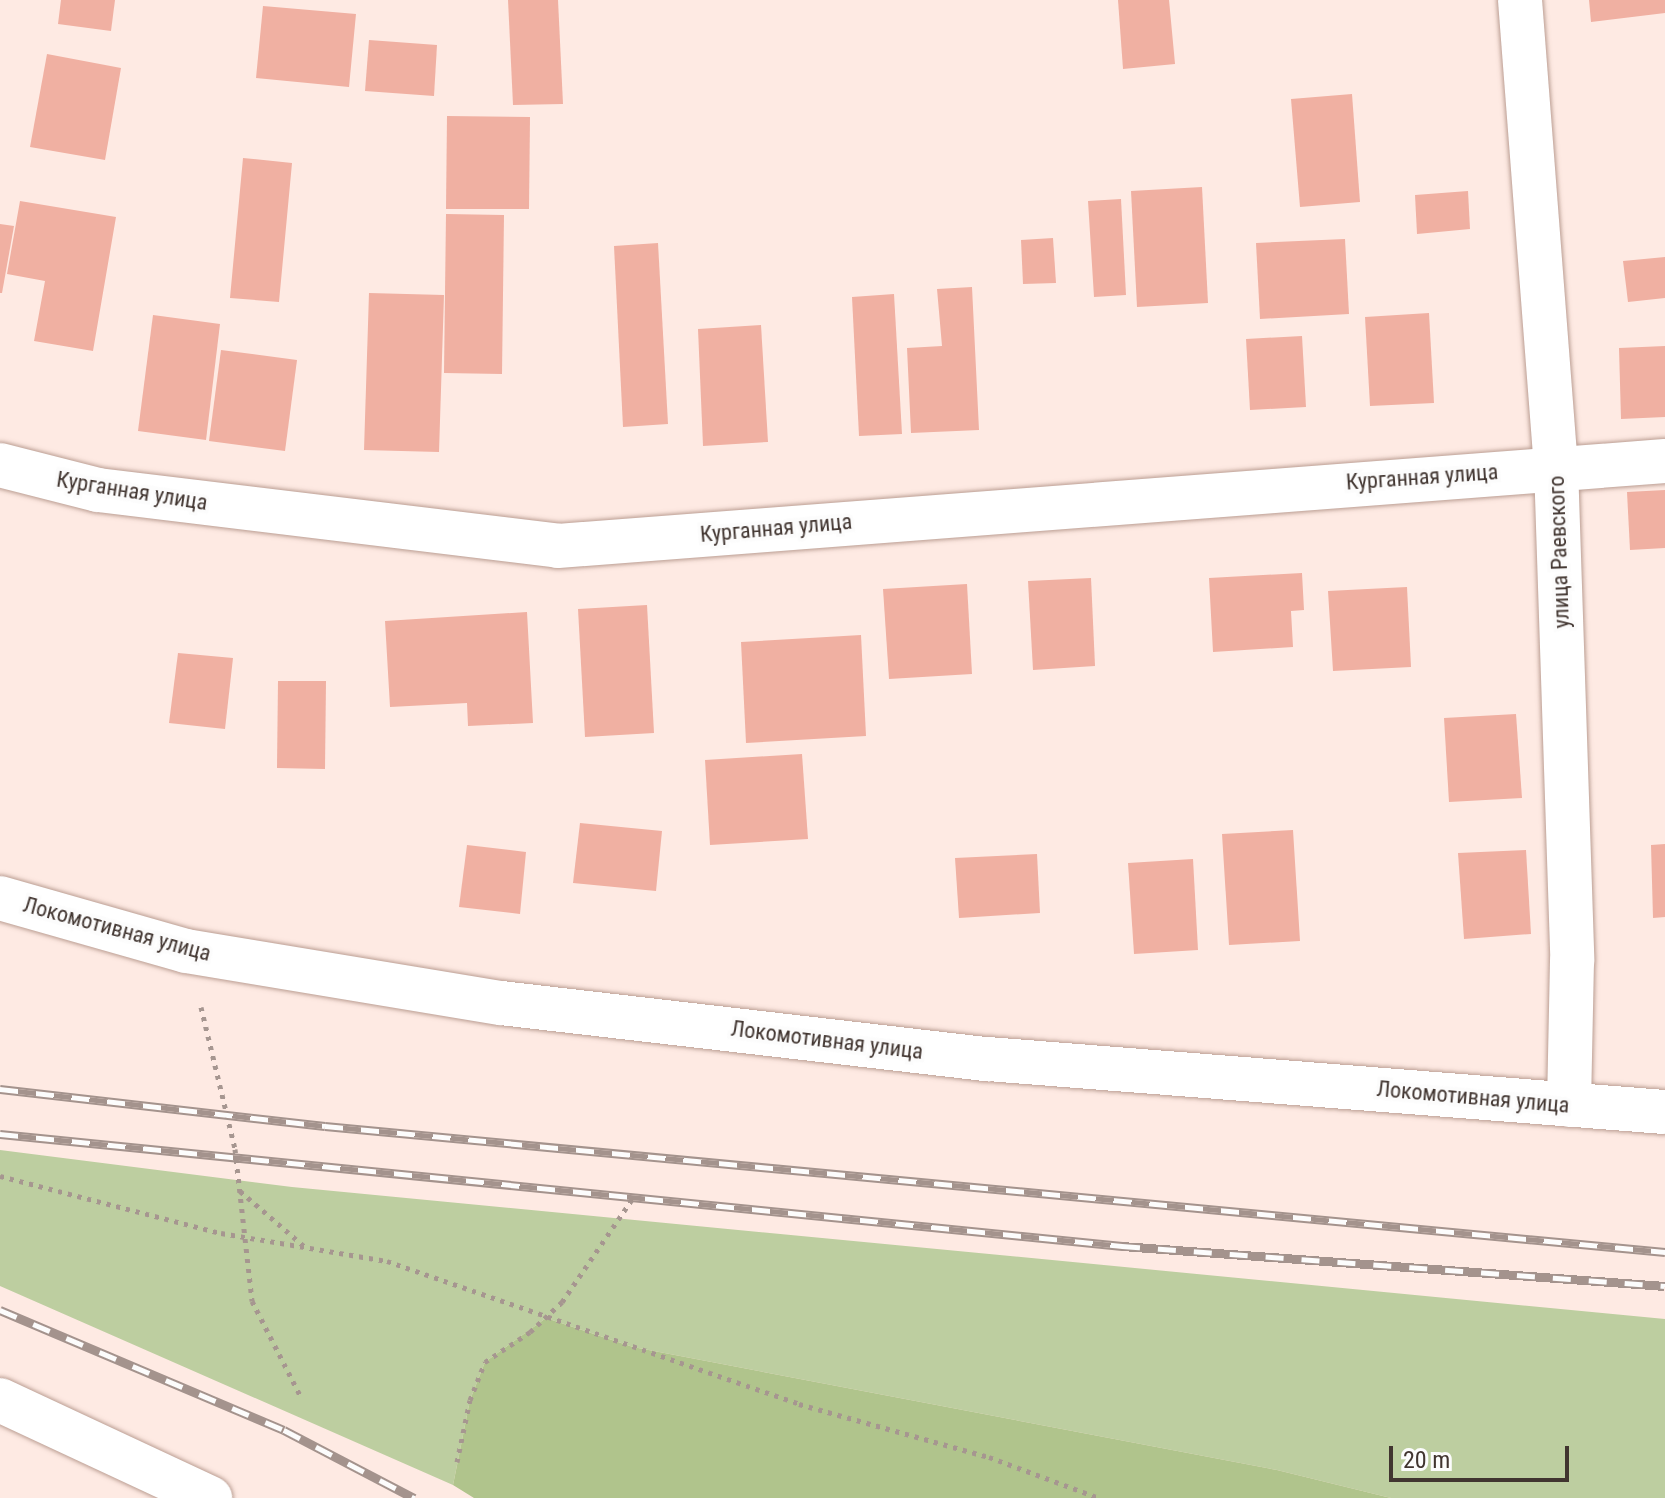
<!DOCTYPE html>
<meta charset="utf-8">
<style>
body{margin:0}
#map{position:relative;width:1665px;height:1498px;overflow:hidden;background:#feeae3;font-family:"Roboto Condensed",sans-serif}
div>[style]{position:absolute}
.green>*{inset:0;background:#bdcea0}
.forest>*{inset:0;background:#b0c48c}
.building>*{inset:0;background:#f0b0a2}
.path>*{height:5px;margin-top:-2.5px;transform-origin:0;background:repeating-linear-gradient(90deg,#a69690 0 4px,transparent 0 10px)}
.roads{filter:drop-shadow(0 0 2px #bb9e93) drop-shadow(0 0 2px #bb9e93)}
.minor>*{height:44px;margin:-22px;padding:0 22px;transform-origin:22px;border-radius:22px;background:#fff}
.tertiary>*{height:44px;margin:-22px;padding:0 22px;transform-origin:22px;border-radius:22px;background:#fff}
.rail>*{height:9px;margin-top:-4.5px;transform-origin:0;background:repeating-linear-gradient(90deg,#fcfcfc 0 18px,#a4938d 0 36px);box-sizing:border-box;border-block:2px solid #a4938d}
span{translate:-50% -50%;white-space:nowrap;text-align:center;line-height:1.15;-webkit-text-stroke:7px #fcfcfc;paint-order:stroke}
.street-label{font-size:22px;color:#413530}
.scale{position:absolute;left:1389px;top:1446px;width:180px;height:36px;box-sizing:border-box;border:4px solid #413530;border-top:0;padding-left:10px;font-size:24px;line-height:28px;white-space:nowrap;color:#413530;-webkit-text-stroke:6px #fcfcfc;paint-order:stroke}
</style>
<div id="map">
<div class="green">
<div style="clip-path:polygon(0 1150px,292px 1187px,1665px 1319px,1665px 1498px,1391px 1498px,1277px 1470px,633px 1347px,546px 1318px,485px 1362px,470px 1400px,453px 1485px,0 1286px)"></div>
</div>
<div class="forest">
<div style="clip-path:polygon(546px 1318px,633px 1347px,1277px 1470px,1391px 1498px,474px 1498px,453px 1485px,470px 1400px,485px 1362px)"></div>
</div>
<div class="building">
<div style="clip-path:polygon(61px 0,115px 0,111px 31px,58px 24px)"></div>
<div style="clip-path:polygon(508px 0,558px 0,563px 104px,513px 105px)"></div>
<div style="clip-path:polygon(1118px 0,1169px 0,1175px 64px,1123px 69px)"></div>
<div style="clip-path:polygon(1589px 0,1665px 0,1665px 13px,1591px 22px)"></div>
<div style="clip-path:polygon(263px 6px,356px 14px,349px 87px,256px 78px)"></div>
<div style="clip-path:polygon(369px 40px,437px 45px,434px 96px,365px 91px)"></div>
<div style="clip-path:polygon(47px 54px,121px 68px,105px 160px,30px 147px)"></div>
<div style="clip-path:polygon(1352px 94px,1360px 202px,1300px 207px,1291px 99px)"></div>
<div style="clip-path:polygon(447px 116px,530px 117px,529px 209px,446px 209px)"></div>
<div style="clip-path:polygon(243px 158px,292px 163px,279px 302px,230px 298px)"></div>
<div style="clip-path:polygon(1202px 187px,1208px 303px,1137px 307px,1131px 191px)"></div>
<div style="clip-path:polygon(1468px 191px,1470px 229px,1417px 234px,1415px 195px)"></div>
<div style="clip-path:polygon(1121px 199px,1126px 295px,1094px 297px,1088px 201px)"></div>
<div style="clip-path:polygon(20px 201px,116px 217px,93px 351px,34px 341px,45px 281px,7px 274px)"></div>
<div style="clip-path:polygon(446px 214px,504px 215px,502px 374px,444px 373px)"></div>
<div style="clip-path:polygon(0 224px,14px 226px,2px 293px,0 293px)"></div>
<div style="clip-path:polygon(1053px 238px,1056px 283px,1023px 284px,1021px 240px)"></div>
<div style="clip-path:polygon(1345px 239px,1349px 314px,1260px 319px,1256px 243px)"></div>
<div style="clip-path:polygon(658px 243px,668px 424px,623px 427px,614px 246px)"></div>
<div style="clip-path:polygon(1665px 257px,1665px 298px,1628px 302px,1623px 261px)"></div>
<div style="clip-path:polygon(972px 287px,979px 430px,911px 433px,907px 348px,942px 346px,937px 289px)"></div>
<div style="clip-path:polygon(369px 293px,444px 295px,439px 452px,364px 450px)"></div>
<div style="clip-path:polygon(894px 294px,902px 434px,859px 436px,852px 297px)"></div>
<div style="clip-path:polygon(1429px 313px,1434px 403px,1370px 406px,1365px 317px)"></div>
<div style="clip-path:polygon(153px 315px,220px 324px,206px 440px,138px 431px)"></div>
<div style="clip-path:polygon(761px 325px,768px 442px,703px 446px,698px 329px)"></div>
<div style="clip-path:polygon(1302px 336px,1306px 407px,1250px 410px,1246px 339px)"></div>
<div style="clip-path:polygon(1665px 346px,1665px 417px,1621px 419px,1619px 348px)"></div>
<div style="clip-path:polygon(221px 350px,297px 360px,285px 451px,209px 441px)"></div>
<div style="clip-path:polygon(1665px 490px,1665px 548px,1630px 550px,1627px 492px)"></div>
<div style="clip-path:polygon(1302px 573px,1304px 610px,1291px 611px,1293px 647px,1213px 652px,1209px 578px)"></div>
<div style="clip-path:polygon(1091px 578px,1095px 666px,1033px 670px,1028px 581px)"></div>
<div style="clip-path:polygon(967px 584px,972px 674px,889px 679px,883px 589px)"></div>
<div style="clip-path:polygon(1407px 587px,1411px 667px,1333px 671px,1328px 591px)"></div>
<div style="clip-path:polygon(647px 605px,654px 733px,585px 737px,578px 609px)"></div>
<div style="clip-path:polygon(527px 612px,533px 723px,468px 726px,467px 703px,390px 707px,385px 621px)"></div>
<div style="clip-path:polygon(861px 635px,866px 736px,746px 743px,741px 642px)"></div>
<div style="clip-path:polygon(178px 653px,233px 658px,225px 729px,169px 723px)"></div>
<div style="clip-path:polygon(278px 681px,326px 681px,325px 769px,277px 768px)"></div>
<div style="clip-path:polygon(1516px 714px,1522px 798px,1449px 802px,1444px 718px)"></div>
<div style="clip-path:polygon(802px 754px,808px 839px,710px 845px,705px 760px)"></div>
<div style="clip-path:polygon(580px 823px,662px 831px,656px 891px,573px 883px)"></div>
<div style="clip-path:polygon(1293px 830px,1300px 941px,1229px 945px,1222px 834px)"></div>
<div style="clip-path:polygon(1665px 844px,1665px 917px,1653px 918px,1651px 845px)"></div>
<div style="clip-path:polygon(467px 845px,526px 852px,520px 914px,459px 907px)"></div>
<div style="clip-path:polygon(1526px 850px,1531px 934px,1464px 939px,1458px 853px)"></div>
<div style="clip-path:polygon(1037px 854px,1040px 913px,959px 918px,955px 858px)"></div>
<div style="clip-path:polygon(1193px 859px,1198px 950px,1134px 954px,1128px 863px)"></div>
</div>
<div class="path">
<div style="left:201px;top:1007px;width:146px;rotate:76.5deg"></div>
<div style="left:235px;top:1149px;width:153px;rotate:83.6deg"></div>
<div style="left:252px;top:1301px;width:108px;rotate:63deg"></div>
<div style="left:0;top:1176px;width:228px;rotate:14.5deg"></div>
<div style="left:221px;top:1233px;width:168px;rotate:9.6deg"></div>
<div style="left:387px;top:1261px;width:436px;rotate:19.1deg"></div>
<div style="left:799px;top:1404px;width:197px;rotate:15.6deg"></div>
<div style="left:989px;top:1457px;width:117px;rotate:20.4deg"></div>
<div style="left:240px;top:1191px;width:86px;rotate:40.7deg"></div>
<div style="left:457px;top:1462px;width:63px;rotate:-78.2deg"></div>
<div style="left:470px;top:1400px;width:41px;rotate:-68.5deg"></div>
<div style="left:485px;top:1362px;width:54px;rotate:-33.7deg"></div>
<div style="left:530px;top:1332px;width:44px;rotate:-43.2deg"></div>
<div style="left:562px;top:1302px;width:126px;rotate:-55.7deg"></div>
</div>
<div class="roads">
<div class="minor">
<div style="left:1520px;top:0;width:467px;rotate:85.6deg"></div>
<div style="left:1556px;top:466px;width:495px;rotate:88.1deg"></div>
<div style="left:1572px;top:961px;width:144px;rotate:91.2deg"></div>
<div style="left:0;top:465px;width:101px;rotate:14.3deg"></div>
<div style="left:98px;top:490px;width:463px;rotate:6.9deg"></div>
<div style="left:558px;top:546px;width:1110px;rotate:-4.39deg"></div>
<div style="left:0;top:1400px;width:232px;rotate:25deg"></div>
</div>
<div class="tertiary">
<div style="left:0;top:898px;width:193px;rotate:15.9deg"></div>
<div style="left:186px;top:951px;width:319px;rotate:9.4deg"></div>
<div style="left:501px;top:1003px;width:490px;rotate:6.6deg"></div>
<div style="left:988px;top:1059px;width:679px;rotate:4.48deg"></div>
</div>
</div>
<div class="rail">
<div style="left:0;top:1089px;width:327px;rotate:6.5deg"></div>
<div style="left:325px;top:1126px;width:1346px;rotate:5.37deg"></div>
<div style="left:0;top:1134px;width:1128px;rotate:5.7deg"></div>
<div style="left:1122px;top:1246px;width:544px;rotate:4.21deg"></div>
<div style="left:0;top:1310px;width:308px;rotate:22.9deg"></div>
<div style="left:284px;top:1430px;width:147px;rotate:27.6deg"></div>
</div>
<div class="street-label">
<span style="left:1422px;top:477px;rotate:-4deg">Курганная улица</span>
<span style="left:132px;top:491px;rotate:9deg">Курганная улица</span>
<span style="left:776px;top:528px;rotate:-5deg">Курганная улица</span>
<span style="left:1559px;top:552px;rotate:-92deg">улица Раевского</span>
<span style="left:117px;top:929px;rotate:15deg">Локомотивная улица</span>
<span style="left:827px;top:1040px;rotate:7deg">Локомотивная улица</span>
<span style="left:1473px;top:1097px;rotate:5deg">Локомотивная улица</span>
</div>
<div class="scale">20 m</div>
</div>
